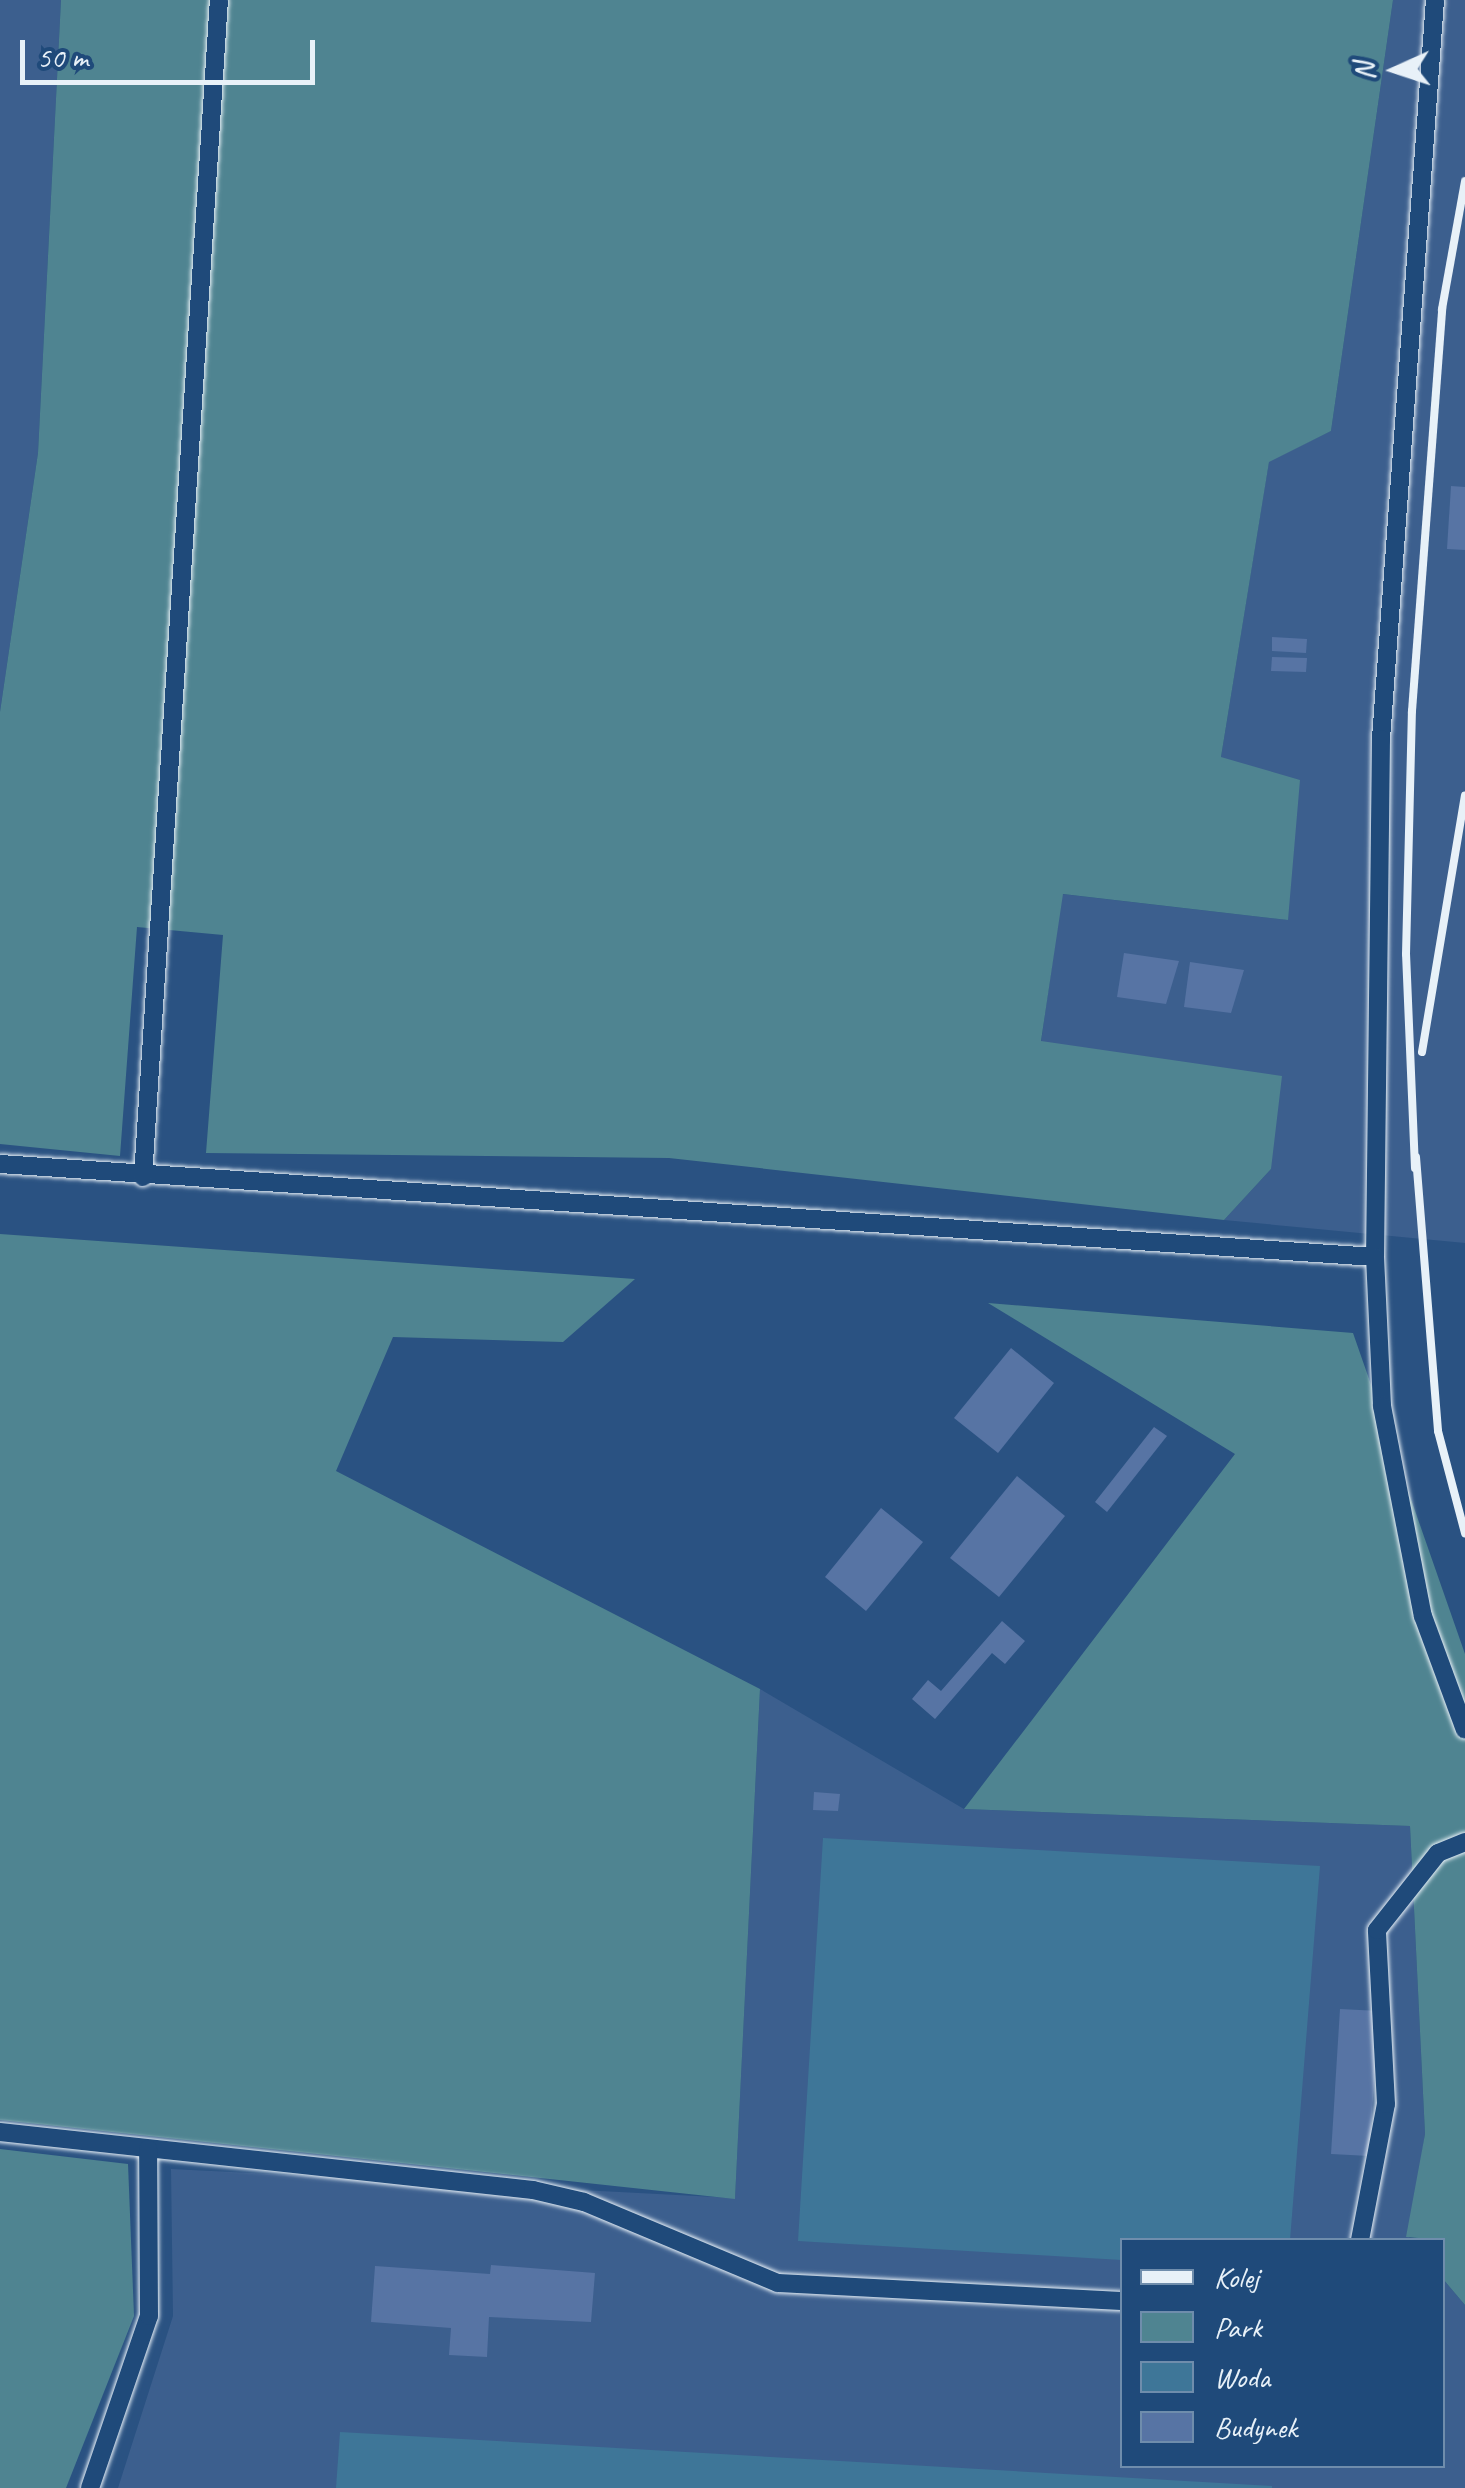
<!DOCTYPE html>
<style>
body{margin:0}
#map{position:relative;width:1465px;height:2488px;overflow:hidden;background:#2a5282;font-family:Caveat,sans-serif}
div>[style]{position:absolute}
.built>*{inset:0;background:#3c5f8e}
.green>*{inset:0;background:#4f8491}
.water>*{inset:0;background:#3e7698}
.building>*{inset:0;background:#5774a4}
.roads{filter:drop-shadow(0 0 2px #e8f1f8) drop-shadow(0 0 2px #e8f1f8)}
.service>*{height:18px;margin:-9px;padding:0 9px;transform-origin:9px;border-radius:9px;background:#1f4a7a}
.rail>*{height:8px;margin:-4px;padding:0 4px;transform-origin:4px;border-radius:4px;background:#e8f1f8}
span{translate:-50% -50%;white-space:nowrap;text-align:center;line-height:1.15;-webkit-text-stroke:8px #1f4a7a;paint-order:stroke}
.legend{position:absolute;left:1120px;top:2238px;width:325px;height:230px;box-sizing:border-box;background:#1f4a7a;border:2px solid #6f8dac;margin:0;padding:12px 18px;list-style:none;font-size:30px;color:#e8f1f8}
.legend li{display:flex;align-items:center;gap:20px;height:50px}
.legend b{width:50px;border:2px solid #6f8dac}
.north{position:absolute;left:1345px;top:20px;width:100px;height:100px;-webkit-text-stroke:8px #1f4a7a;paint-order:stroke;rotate:267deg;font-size:28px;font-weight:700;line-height:40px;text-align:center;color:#e8f1f8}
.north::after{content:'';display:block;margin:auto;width:35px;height:45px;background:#e8f1f8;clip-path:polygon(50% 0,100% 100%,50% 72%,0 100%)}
.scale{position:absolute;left:20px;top:40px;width:295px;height:45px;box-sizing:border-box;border:5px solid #e8f1f8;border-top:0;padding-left:12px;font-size:30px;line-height:35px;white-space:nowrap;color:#e8f1f8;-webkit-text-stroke:8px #1f4a7a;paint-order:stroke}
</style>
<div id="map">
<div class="built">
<div style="clip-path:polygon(0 0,61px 0,38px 453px,0 712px)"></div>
<div style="clip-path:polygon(1393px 0,1465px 0,1465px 1243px,1224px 1220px,1271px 1169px,1041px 1042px,1062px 894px,1288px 920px,1221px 757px,1269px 461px,1331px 431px)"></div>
<div style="clip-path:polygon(760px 1689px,964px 1809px,1410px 1826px,1425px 2134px,1409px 2240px,1122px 2240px,1122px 2466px,1442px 2466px,1443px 2279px,1465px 2305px,1465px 2488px,118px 2488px,173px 2316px,171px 2169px,735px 2198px)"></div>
</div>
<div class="green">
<div style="clip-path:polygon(61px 0,1393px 0,1331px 431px,1269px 462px,1221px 757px,1300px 780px,1288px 920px,1063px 894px,1041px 1041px,1282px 1076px,1271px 1169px,1224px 1220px,669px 1158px,206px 1153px,223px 935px,137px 927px,120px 1156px,0 1144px,0 712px,38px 453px)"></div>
<div style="clip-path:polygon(0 1234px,635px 1279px,563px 1342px,393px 1337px,336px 1471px,760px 1689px,735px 2199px,0 2120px)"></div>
<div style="clip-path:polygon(988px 1303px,1353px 1333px,1465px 1654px,1465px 2305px,1443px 2279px,1442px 2240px,1406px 2237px,1425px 2134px,1410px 1826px,964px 1809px,1235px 1454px)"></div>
<div style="clip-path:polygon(0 2149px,128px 2164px,134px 2316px,66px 2488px,0 2488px)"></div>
</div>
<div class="water">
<div style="clip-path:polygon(823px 1838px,1320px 1866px,1290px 2240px,1122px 2240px,1122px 2260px,798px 2241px)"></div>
<div style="clip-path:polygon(340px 2432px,1272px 2486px,1272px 2488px,336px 2488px)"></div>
</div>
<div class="building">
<div style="clip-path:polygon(1451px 486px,1465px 487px,1465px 550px,1447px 549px)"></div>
<div style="clip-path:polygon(1272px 637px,1307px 639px,1306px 653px,1272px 651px)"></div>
<div style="clip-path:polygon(1272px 657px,1307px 658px,1306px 672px,1271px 671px)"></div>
<div style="clip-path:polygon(1124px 953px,1179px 961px,1166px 1004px,1117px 997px)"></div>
<div style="clip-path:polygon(1190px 962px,1244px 970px,1231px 1013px,1184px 1007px)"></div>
<div style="clip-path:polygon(1011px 1348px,1054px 1383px,998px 1453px,954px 1418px)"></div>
<div style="clip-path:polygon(1154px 1427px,1167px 1436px,1107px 1512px,1095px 1502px)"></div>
<div style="clip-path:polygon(1017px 1476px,1065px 1516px,999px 1597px,950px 1558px)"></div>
<div style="clip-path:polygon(881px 1508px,923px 1542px,866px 1611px,825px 1577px)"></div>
<div style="clip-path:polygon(1002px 1621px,1025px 1641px,1005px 1664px,992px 1653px,935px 1719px,912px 1699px,928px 1680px,941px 1691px)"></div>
<div style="clip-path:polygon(814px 1792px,840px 1794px,838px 1811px,813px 1810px)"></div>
<div style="clip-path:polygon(1340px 2009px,1379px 2011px,1369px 2156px,1331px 2154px)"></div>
<div style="clip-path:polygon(491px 2265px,595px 2273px,591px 2322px,489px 2317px,487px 2357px,449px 2355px,451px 2328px,371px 2322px,375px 2266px,490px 2274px)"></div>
</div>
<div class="roads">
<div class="service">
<div style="left:1435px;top:0;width:741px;rotate:94.18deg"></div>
<div style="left:1381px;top:739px;width:518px;rotate:90.66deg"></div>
<div style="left:1375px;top:1257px;width:149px;rotate:87.3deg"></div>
<div style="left:1382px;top:1406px;width:214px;rotate:79deg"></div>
<div style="left:1423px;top:1616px;width:121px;rotate:69.8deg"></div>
<div style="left:0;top:1164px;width:1378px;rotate:3.87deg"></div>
<div style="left:143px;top:1177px;width:1179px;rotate:-86.31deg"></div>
<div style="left:0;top:2132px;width:536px;rotate:6.21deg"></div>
<div style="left:533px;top:2190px;width:52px;rotate:13.2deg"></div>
<div style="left:584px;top:2202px;width:210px;rotate:22.7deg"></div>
<div style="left:778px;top:2283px;width:344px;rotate:3deg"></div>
<div style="left:1360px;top:2240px;width:138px;rotate:-79.2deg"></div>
<div style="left:1386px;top:2104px;width:174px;rotate:-93deg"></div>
<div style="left:1377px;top:1930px;width:98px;rotate:-51.6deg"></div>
<div style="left:1438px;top:1853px;width:29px;rotate:-22deg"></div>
<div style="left:90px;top:2488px;width:182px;rotate:-71.1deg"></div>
<div style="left:149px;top:2316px;width:167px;rotate:-90.3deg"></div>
</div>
</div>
<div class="rail">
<div style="left:1422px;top:1052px;width:260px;rotate:-80.5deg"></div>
<div style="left:1416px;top:1157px;width:275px;rotate:85.4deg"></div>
<div style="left:1438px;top:1431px;width:106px;rotate:75.2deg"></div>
<div style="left:1415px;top:1168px;width:214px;rotate:-92.4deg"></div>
<div style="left:1406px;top:954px;width:243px;rotate:-88.6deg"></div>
<div style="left:1412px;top:711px;width:403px;rotate:-85.7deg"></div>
<div style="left:1442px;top:309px;width:130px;rotate:-79.8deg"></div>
</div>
<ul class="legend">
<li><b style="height:12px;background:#e8f1f8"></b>Kolej</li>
<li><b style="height:28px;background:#4f8491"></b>Park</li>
<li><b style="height:28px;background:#3e7698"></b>Woda</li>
<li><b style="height:28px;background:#5774a4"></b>Budynek</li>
</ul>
<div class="north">N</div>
<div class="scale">50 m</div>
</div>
